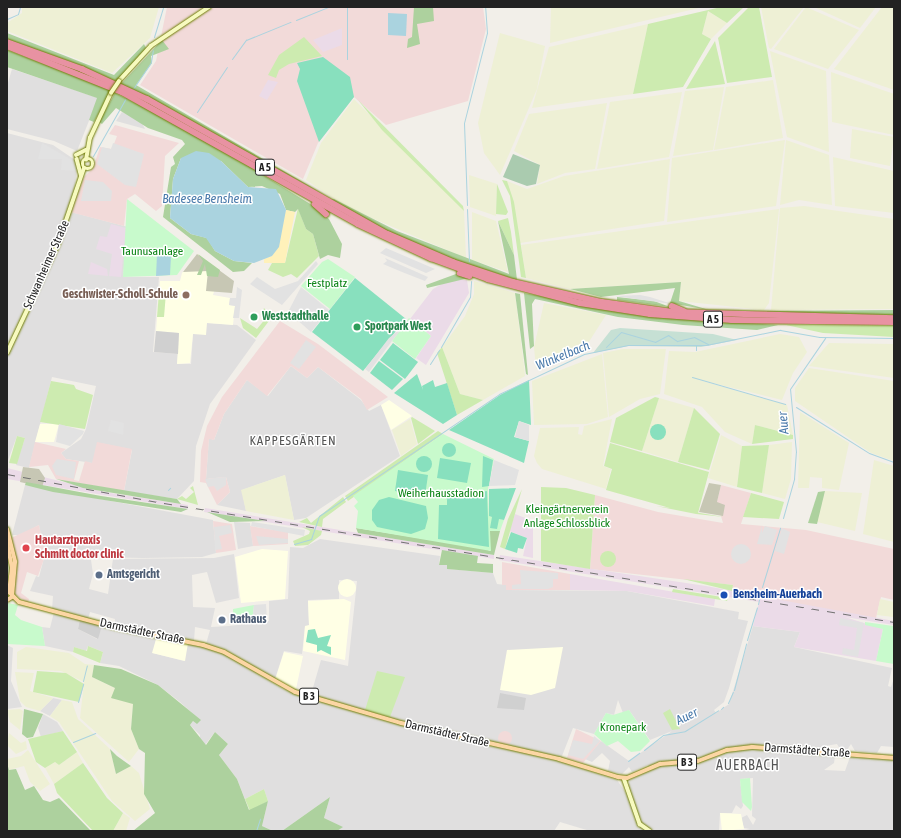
<!DOCTYPE html>
<meta charset="utf-8">
<style>
body{margin:0}
#map{position:relative;width:901px;height:838px;overflow:hidden;background:#f2efe9;font-family:"Asap Condensed",sans-serif}
div>[style]{position:absolute}
.residential>*{inset:0;background:#e0dfdf}
.commercial>*{inset:0;background:#f2dad9}
.round{border-radius:50%}
.industrial>*{inset:0;background:#ebdbe8}
.education>*{inset:0;background:#ffffe5}
.religious>*{inset:0;background:#d0d0d0}
.construction>*{inset:0;background:#c7c7b4}
.farmland>*{inset:0;background:#eef0d5}
.grass>*{inset:0;background:#cdebb0}
.forest>*{inset:0;background:#add19e}
.wetland>*{inset:0;background:#c6e0d4}
.sand>*{inset:0;background:#fff1ba}
.cemetery>*{inset:0;background:#aacbaf}
.park>*{inset:0;background:#c8facc}
.pitch>*{inset:0;background:#88e0be}
.parking>*{inset:0;background:#e2e2e2}
.water>*{inset:0;background:#aad3df}
.stream>*{height:1px;margin:-0.5px;padding:0 0.5px;transform-origin:0.5px;border-radius:0.5px;background:#aad3df}
.roads{filter:drop-shadow(0 0 1px #707d05) drop-shadow(0 0 1px #707d05)}
.secondary>*{height:3.5px;margin:-1.75px;padding:0 1.75px;transform-origin:1.75px;border-radius:1.75px;background:#f7fabf}
.secondary>.ring{margin:-1.75px;padding:0;box-sizing:content-box;background:none;border:3.5px solid #f7fabf;border-radius:50%}
.primary>*{height:4px;margin:-2px;padding:0 2px;transform-origin:2px;border-radius:2px;background:#fcd6a4}
.highway>*{height:5.5px;margin:-2.75px;padding:0 2.75px;transform-origin:2.75px;border-radius:2.75px;background:#e892a2}
.rail>*{height:1px;margin-top:-0.5px;transform-origin:0;background:repeating-linear-gradient(90deg,#707070 0 8px,transparent 0 16px)}
.bridges{filter:drop-shadow(0 0 1px #707d05) drop-shadow(0 0 1px #707d05)}
.secondary-bridge>*{height:3.5px;margin:-1.75px;padding:0 1.75px;transform-origin:1.75px;border-radius:1.75px;background:#f7fabf}
.dots>*{width:11px;height:11px;translate:-50% -50%;box-sizing:border-box;border:2px solid #fff;border-radius:50%}
span{translate:-50% -50%;white-space:nowrap;text-align:center;line-height:1.15;-webkit-text-stroke:3px #fff;paint-order:stroke}
.shield-label span{padding:1px 3px;background:#fff;border:1px solid;border-radius:3px;-webkit-text-stroke-width:0}
.shield-label{font-size:11px;color:#222;font-weight:700}
.park-label{font-size:12px;color:#0c8416}
.street-label{font-size:12px;color:#222}
.education-label{font-size:12px;color:#785e54;font-weight:700}
.right{translate:-100% -50%;text-align:right}
.leisure-label{font-size:12px;color:#27864d;font-weight:700}
.left{translate:0 -50%;text-align:left}
.health-label{font-size:12px;color:#be3a42;font-weight:700}
.service-label{font-size:12px;color:#4e5e75;font-weight:700}
.transit-label{font-size:12px;color:#164399;font-weight:700}
.water-label{font-size:13px;color:#4a7aab;font-style:italic}
.neighbourhood-label{font-size:13px;color:#555;letter-spacing:1px}
.quarter-label{font-size:14px;color:#555;letter-spacing:1px}
.frame{position:absolute;inset:0;border:8px solid #222;pointer-events:none}
</style>
<div id="map">
<div class="residential">
<div style="clip-path:polygon(12px 69px,98px 98px,77px 151px,54px 141px,7px 129px,7px 86px)"></div>
<div style="clip-path:polygon(122px 112px,141px 121px,145px 129px,116px 121px)"></div>
<div style="clip-path:polygon(7px 133px,53px 145px,78px 162px,71px 212px,128px 227px,123px 277px,159px 277px,153px 352px,178px 354px,177px 364px,191px 364px,193px 334px,207px 323px,237px 325px,256px 340px,210px 404px,196px 446px,194px 481px,177px 499px,124px 491px,132px 450px,92px 463px,66px 459px,61px 453px,81px 439px,86px 429px,96px 386px,52px 377px,29px 468px,16px 465px,25px 438px,17px 436px,7px 463px)"></div>
<div style="clip-path:polygon(291px 366px,307px 378px,318px 367px,361px 400px,369px 411px,381px 405px,400px 456px,306px 518px,294px 520px,285px 475px,242px 490px,246px 511px,217px 505px,230px 492px,226px 477px,206px 479px,209px 438px,214px 440px,224px 414px,247px 380px,268px 396px)"></div>
<div style="clip-path:polygon(25px 485px,213px 520px,216px 553px,202px 557px,143px 558px,45px 556px,39px 525px,21px 535px,12px 535px)"></div>
<div style="clip-path:polygon(234px 522px,250px 523px,253px 546px,238px 549px)"></div>
<div style="clip-path:polygon(evenodd,320px 539px,440px 556px,439px 564px,448px 565px,448px 569px,493px 573px,497px 584px,506px 585px,507px 590px,627px 591px,739px 612px,738px 619px,748px 621px,729px 688px,724px 702px,714px 710px,716px 713px,729px 704px,753px 626px,800px 632px,794px 647px,892px 668px,888px 686px,891px 687px,894px 678px,894px 747px,881px 746px,877px 753px,855px 751px,851px 744px,847px 750px,840px 749px,837px 744px,825px 746px,824px 755px,835px 756px,834px 763px,824px 770px,845px 771px,850px 757px,894px 760px,894px 831px,739px 831px,750px 829px,744px 828px,741px 818px,747px 815px,753px 825px,756px 819px,752px 816px,753px 778px,740px 779px,743px 806px,741px 809px,736px 805px,732px 813px,720px 813px,719px 831px,590px 831px,560px 822px,554px 831px,337px 831px,342px 827px,324px 818px,330px 797px,282px 831px,273px 831px,262px 826px,268px 801px,264px 789px,245px 799px,237px 779px,219px 755px,228px 744px,215px 732px,205px 745px,200px 741px,200px 735px,190px 725px,193px 721px,197px 723px,200px 720px,180px 702px,158px 685px,119px 666px,100px 663px,103px 652px,88px 646px,86px 651px,74px 647px,73px 652px,45px 646px,42px 627px,50px 628px,54px 612px,80px 619px,78px 629px,97px 639px,102px 626px,123px 629px,136px 630px,114px 627px,115px 619px,90px 612px,88px 619px,52px 610px,53px 596px,30px 591px,36px 576px,39px 577px,44px 558px,91px 560px,93px 574px,89px 589px,108px 594px,113px 559px,214px 558px,234px 554px,239px 598px,216px 603px,207px 572px,192px 575px,193px 607px,215px 608px,211px 627px,229px 626px,269px 621px,269px 601px,288px 599px,290px 547px,303px 548px,320px 539px,339px 580px,357px 581px,348px 666px,321px 660px,310px 698px,283px 689px,224px 653px,201px 646px,188px 642px,184px 661px,153px 653px,157px 635px,148px 632px,194px 641px,195px 627px,210px 630px,206px 644px,226px 650px,274px 682px,284px 651px,302px 654px,305px 626px,309px 626px,308px 600px,339px 599px,339px 580px,320px 539px,618px 700px,623px 713px,629px 710px,650px 740px,672px 731px,629px 761px,601px 741px,585px 759px,592px 762px,602px 753px,610px 761px,608px 771px,622px 774px,629px 767px,632px 772px,648px 765px,649px 770px,630px 780px,626px 793px,617px 780px,560px 761px,573px 728px,594px 734px,606px 713px,614px 715px,618px 700px)"></div>
<div style="clip-path:polygon(7px 645px,13px 648px,11px 681px,22px 707px,7px 709px)"></div>
<div style="clip-path:polygon(53px 698px,62px 700px,50px 716px,40px 711px)"></div>
<div style="clip-path:polygon(43px 714px,57px 722px,63px 731px,41px 737px,38px 728px)"></div>
</div>
<div class="commercial">
<div style="clip-path:polygon(167px 7px,483px 7px,486px 29px,468px 101px,386px 125px,354px 97px,318px 143px,303px 179px,140px 85px,156px 61px)"></div>
<div style="clip-path:polygon(115px 125px,179px 143px,165px 156px,162px 206px,156px 211px,135px 194px,127px 199px,124px 226px,70px 212px,84px 177px,93px 168px,100px 147px,111px 149px,114px 144px,117px 136px,109px 134px)"></div>
<div style="clip-path:polygon(280px 321px,318px 344px,388px 397px,367px 410px,361px 399px,318px 367px,307px 378px,291px 366px,267px 396px,247px 380px,224px 414px,214px 440px,209px 439px,206px 479px,226px 477px,230px 492px,217px 505px,206px 483px,200px 482px,201px 451px,207px 426px,222px 397px)"></div>
<div style="clip-path:polygon(35px 442px,66px 449px,61px 453px,66px 459px,79px 461px,74px 480px,79px 481px,85px 461px,92px 463px,97px 442px,132px 449px,124px 491px,56px 479px,48px 465px,29px 467px)"></div>
<div style="clip-path:polygon(721px 485px,751px 493px,741px 524px,806px 530px,894px 549px,894px 600px,881px 597px,876px 618px,769px 599px,761px 597px,762px 591px,740px 592px,732px 591px,733px 585px,590px 569px,595px 495px,658px 512px,723px 523px,717px 502px)"></div>
<div style="clip-path:polygon(213px 521px,232px 524px,236px 550px,216px 553px)"></div>
<div style="clip-path:polygon(39px 525px,45px 556px,38px 576px,27px 572px,21px 593px,29px 599px,28px 603px,13px 593px,11px 538px)"></div>
<div style="clip-path:polygon(250px 526px,288px 532px,288px 544px,253px 546px)"></div>
<div style="clip-path:polygon(502px 562px,570px 574px,570px 590px,506px 590px,506px 585px,502px 585px)"></div>
<div style="clip-path:polygon(576px 729px,601px 741px,583px 763px,567px 758px)"></div>
<div class="round" style="left:498px;top:731px;width:14px;height:14px"></div>
</div>
<div class="industrial">
<div style="clip-path:polygon(342px 28px,342px 45px,323px 52px,313px 40px)"></div>
<div style="clip-path:polygon(268px 80px,278px 82px,267px 100px,259px 96px)"></div>
<div style="clip-path:polygon(111px 224px,126px 228px,121px 277px,109px 276px,112px 254px,96px 249px,100px 236px,107px 237px)"></div>
<div style="clip-path:polygon(91px 262px,107px 269px,108px 276px,88px 274px)"></div>
<div style="clip-path:polygon(449px 280px,467px 280px,469px 293px,426px 365px,416px 358px,431px 336px,410px 319px,433px 289px)"></div>
<div style="clip-path:polygon(7px 468px,104px 492px,188px 505px,188px 509px,7px 479px)"></div>
<div style="clip-path:polygon(205px 508px,494px 555px,494px 559px,211px 513px,204px 512px)"></div>
<div style="clip-path:polygon(515px 514px,533px 521px,533px 558px,523px 556px,527px 538px,509px 531px)"></div>
<div style="clip-path:polygon(500px 555px,706px 586px,894px 621px,894px 625px,845px 617px,883px 629px,876px 661px,794px 647px,800px 632px,753px 626px,759px 602px,499px 560px)"></div>
<div style="clip-path:polygon(570px 574px,715px 599px,714px 606px,627px 591px,570px 590px)"></div>
</div>
<div class="education">
<div style="clip-path:polygon(198px 254px,220px 270px,213px 295px,230px 298px,229px 305px,235px 306px,233px 325px,207px 323px,206px 335px,193px 334px,190px 363px,177px 364px,179px 333px,156px 331px,160px 281px,180px 281px,182px 273px)"></div>
<div style="clip-path:polygon(389px 400px,412px 416px,391px 430px,381px 405px)"></div>
<div style="clip-path:polygon(40px 424px,59px 424px,54px 442px,35px 442px)"></div>
<div style="clip-path:polygon(262px 549px,288px 551px,285px 599px,241px 603px,235px 557px)"></div>
<div class="round" style="left:338px;top:579px;width:18px;height:18px"></div>
<div style="clip-path:polygon(344px 599px,351px 602px,345px 660px,303px 651px,305px 626px,309px 625px,308px 601px)"></div>
<div style="clip-path:polygon(157px 636px,188px 643px,185px 661px,152px 653px)"></div>
<div style="clip-path:polygon(563px 647px,555px 688px,531px 695px,500px 690px,507px 650px)"></div>
<div style="clip-path:polygon(284px 652px,303px 656px,296px 689px,275px 680px)"></div>
<div style="clip-path:polygon(720px 813px,741px 814px,744px 829px,722px 831px)"></div>
</div>
<div class="religious">
<div style="clip-path:polygon(156px 331px,179px 333px,178px 354px,154px 352px)"></div>
<div style="clip-path:polygon(80px 619px,102px 626px,98px 639px,78px 629px)"></div>
<div style="clip-path:polygon(500px 693px,526px 698px,524px 710px,497px 708px)"></div>
</div>
<div class="construction">
<div style="clip-path:polygon(197px 254px,234px 281px,232px 293px,206px 291px,208px 271px,183px 272px)"></div>
<div style="clip-path:polygon(23px 467px,39px 469px,45px 478px,42px 487px,20px 482px)"></div>
<div style="clip-path:polygon(709px 483px,721px 485px,717px 502px,725px 505px,723px 516px,699px 512px)"></div>
</div>
<div class="farmland">
<div style="clip-path:polygon(22px 7px,159px 7px,150px 38px,112px 73px,7px 31px,7px 23px,22px 13px)"></div>
<div style="clip-path:polygon(551px 7px,703px 7px,550px 43px)"></div>
<div style="clip-path:polygon(761px 7px,804px 7px,771px 49px,769px 48px)"></div>
<div style="clip-path:polygon(806px 7px,859px 30px,828px 69px,774px 49px)"></div>
<div style="clip-path:polygon(814px 7px,876px 7px,860px 28px)"></div>
<div style="clip-path:polygon(882px 7px,894px 7px,894px 90px,834px 69px)"></div>
<div style="clip-path:polygon(708px 11px,727px 23px,711px 39px,702px 34px)"></div>
<div style="clip-path:polygon(648px 24px,633px 94px,532px 108px,549px 47px)"></div>
<div style="clip-path:polygon(500px 33px,545px 46px,537px 89px,500px 175px,484px 153px,478px 123px)"></div>
<div style="clip-path:polygon(770px 51px,826px 71px,829px 152px,787px 137px)"></div>
<div style="clip-path:polygon(831px 72px,894px 94px,894px 135px,832px 122px)"></div>
<div style="clip-path:polygon(773px 80px,783px 138px,714px 150px,726px 87px)"></div>
<div style="clip-path:polygon(724px 87px,713px 150px,673px 156px,685px 91px)"></div>
<div style="clip-path:polygon(682px 92px,669px 157px,597px 169px,610px 102px)"></div>
<div style="clip-path:polygon(354px 99px,464px 211px,466px 258px,348px 208px,306px 180px,321px 143px)"></div>
<div style="clip-path:polygon(607px 103px,595px 169px,565px 173px,537px 184px,540px 165px,514px 151px,529px 114px)"></div>
<div style="clip-path:polygon(852px 129px,894px 137px,890px 166px,850px 158px)"></div>
<div style="clip-path:polygon(785px 140px,776px 206px,667px 222px,672px 158px)"></div>
<div style="clip-path:polygon(786px 140px,829px 155px,832px 205px,799px 200px,780px 205px)"></div>
<div style="clip-path:polygon(833px 157px,894px 171px,894px 213px,835px 206px)"></div>
<div style="clip-path:polygon(670px 159px,664px 221px,520px 243px,507px 181px,527px 189px,564px 176px)"></div>
<div style="clip-path:polygon(469px 175px,497px 184px,496px 216px,470px 207px)"></div>
<div style="clip-path:polygon(804px 206px,894px 219px,894px 309px,771px 310px,780px 208px)"></div>
<div style="clip-path:polygon(779px 209px,769px 303px,764px 310px,679px 301px,681px 282px,570px 289px,526px 278px,521px 245px)"></div>
<div style="clip-path:polygon(472px 212px,496px 221px,508px 272px,472px 260px)"></div>
<div style="clip-path:polygon(474px 281px,515px 293px,524px 366px,525px 376px,483px 400px,460px 394px,442px 347px,465px 316px,474px 294px)"></div>
<div style="clip-path:polygon(544px 303px,606px 315px,585px 348px,536px 369px,534px 347px)"></div>
<div style="clip-path:polygon(780px 334px,799px 337px,807px 352px,793px 373px,782px 400px,692px 378px,787px 405px,793px 435px,755px 425px,752px 444px,725px 432px,702px 407px,664px 394px,669px 351px,695px 352px)"></div>
<div style="clip-path:polygon(829px 343px,894px 344px,894px 378px,809px 366px)"></div>
<div style="clip-path:polygon(623px 349px,666px 349px,660px 394px,640px 399px,609px 417px,603px 353px)"></div>
<div style="clip-path:polygon(602px 354px,608px 417px,587px 424px,534px 425px,532px 381px)"></div>
<div style="clip-path:polygon(809px 368px,894px 381px,894px 461px,871px 453px,795px 401px,795px 388px)"></div>
<div style="clip-path:polygon(659px 398px,694px 408px,678px 462px,642px 451px)"></div>
<div style="clip-path:polygon(800px 412px,849px 443px,839px 490px,822px 488px,822px 478px,810px 477px,809px 488px,798px 488px)"></div>
<div style="clip-path:polygon(410px 419px,417px 444px,401px 456px,392px 430px)"></div>
<div style="clip-path:polygon(612px 419px,603px 466px,611px 469px,606px 489px,542px 469px,537px 463px,534px 456px,540px 428px,579px 427px,578px 434px,582px 435px,584px 426px)"></div>
<div style="clip-path:polygon(721px 435px,742px 446px,737px 487px,708px 478px)"></div>
<div style="clip-path:polygon(792px 442px,791px 479px,785px 499px,762px 493px,769px 445px)"></div>
<div style="clip-path:polygon(874px 460px,894px 466px,894px 542px,863px 534px)"></div>
<div style="clip-path:polygon(285px 475px,294px 520px,246px 511px,241px 490px)"></div>
<div style="clip-path:polygon(825px 491px,862px 493px,855px 531px,817px 522px)"></div>
<div style="clip-path:polygon(880px 599px,894px 602px,893px 617px,877px 615px)"></div>
<div style="clip-path:polygon(26px 647px,69px 653px,85px 664px,94px 665px,92px 677px,115px 688px,133px 704px,131px 729px,139px 749px,129px 762px,80px 718px,84px 682px,61px 671px,17px 669px,17px 652px)"></div>
<div style="clip-path:polygon(15px 672px,34px 673px,30px 691px,53px 698px,40px 711px,26px 707px,20px 701px)"></div>
<div style="clip-path:polygon(62px 700px,72px 702px,78px 719px,110px 749px,116px 774px,131px 766px,139px 773px,150px 809px,135px 821px,112px 801px,59px 722px,50px 716px)"></div>
<div style="clip-path:polygon(20px 709px,23px 711px,20px 730px,10px 722px,7px 710px)"></div>
<div style="clip-path:polygon(9px 733px,21px 743px,26px 741px,27px 749px,16px 754px,7px 745px)"></div>
<div style="clip-path:polygon(28px 750px,50px 784px,40px 791px,30px 782px,24px 766px,9px 770px,7px 764px,7px 759px,21px 756px)"></div>
<div style="clip-path:polygon(77px 752px,83px 763px,54px 784px,45px 768px,55px 762px,59px 765px)"></div>
<div style="clip-path:polygon(123px 813px,130px 818px,126px 831px,113px 831px)"></div>
</div>
<div class="grass">
<div style="clip-path:polygon(721px 7px,744px 7px,727px 23px,708px 11px,702px 34px,711px 39px,683px 87px,633px 94px,648px 24px)"></div>
<div style="clip-path:polygon(749px 7px,759px 7px,772px 77px,727px 83px,718px 38px)"></div>
<div style="clip-path:polygon(304px 37px,322px 56px,289px 64px,279px 70px,276px 78px,268px 75px,279px 55px)"></div>
<div style="clip-path:polygon(715px 41px,725px 84px,686px 89px)"></div>
<div style="clip-path:polygon(358px 100px,463px 206px,464px 211px,382px 130px)"></div>
<div style="clip-path:polygon(502px 180px,507px 181px,514px 202px,526px 278px,521px 277px,510px 196px)"></div>
<div style="clip-path:polygon(497px 184px,508px 212px,506px 215px,496px 214px)"></div>
<div style="clip-path:polygon(298px 208px,306px 229px,313px 234px,319px 256px,297px 278px,291px 274px,283px 277px,268px 270px,272px 263px,285px 263px)"></div>
<div style="clip-path:polygon(508px 218px,511px 232px,514px 255px,498px 221px)"></div>
<div style="clip-path:polygon(159px 292px,166px 293px,164px 317px,157px 317px)"></div>
<div style="clip-path:polygon(264px 308px,272px 317px,256px 338px,243px 328px,240px 318px,257px 329px,266px 318px,262px 313px)"></div>
<div style="clip-path:polygon(786px 325px,894px 326px,894px 337px,823px 333px)"></div>
<div style="clip-path:polygon(442px 347px,460px 394px,483px 400px,457px 415px,437px 353px)"></div>
<div style="clip-path:polygon(51px 381px,74px 385px,76px 389px,93px 395px,85px 429px,40px 422px)"></div>
<div style="clip-path:polygon(655px 397px,659px 398px,642px 451px,610px 442px,616px 418px)"></div>
<div style="clip-path:polygon(694px 408px,720px 434px,709px 470px,678px 462px)"></div>
<div style="clip-path:polygon(412px 417px,435px 431px,418px 444px,411px 418px)"></div>
<div style="clip-path:polygon(755px 425px,793px 435px,793px 439px,752px 444px)"></div>
<div style="clip-path:polygon(438px 431px,443px 434px,348px 501px,345px 496px)"></div>
<div style="clip-path:polygon(17px 436px,25px 438px,17px 464px,9px 463px)"></div>
<div style="clip-path:polygon(610px 443px,709px 472px,698px 513px,676px 509px,724px 517px,696px 514px,656px 506px,670px 508px,606px 490px,612px 469px,604px 466px)"></div>
<div style="clip-path:polygon(769px 445px,762px 493px,737px 487px,742px 446px)"></div>
<div style="clip-path:polygon(193px 486px,198px 505px,177px 499px,182px 496px,186px 499px,194px 492px,190px 488px)"></div>
<div style="clip-path:polygon(541px 487px,566px 488px,595px 495px,590px 569px,541px 561px)"></div>
<div style="clip-path:polygon(522px 489px,505px 549px,500px 547px,508px 519px)"></div>
<div style="clip-path:polygon(751px 493px,784px 502px,779px 519px,743px 517px)"></div>
<div style="clip-path:polygon(343px 497px,346px 502px,323px 519px,322px 527px,299px 522px,307px 518px,311px 523px)"></div>
<div style="clip-path:polygon(302px 527px,322px 531px,321px 535px,308px 545px,295px 546px,293px 541px,309px 534px,310px 531px)"></div>
<div class="round" style="left:600px;top:551px;width:16px;height:16px"></div>
<div style="clip-path:polygon(683px 579px,733px 585px,732px 591px)"></div>
<div style="clip-path:polygon(673px 589px,728px 598px,727px 601px,672px 592px)"></div>
<div style="clip-path:polygon(88px 646px,103px 652px,100px 663px,73px 652px,74px 647px,87px 651px)"></div>
<div style="clip-path:polygon(37px 671px,66px 673px,84px 684px,79px 702px,33px 692px)"></div>
<div style="clip-path:polygon(377px 671px,405px 677px,390px 717px,365px 710px)"></div>
<div style="clip-path:polygon(670px 709px,680px 729px,672px 730px,663px 713px)"></div>
<div style="clip-path:polygon(63px 731px,77px 752px,59px 765px,55px 762px,45px 768px,36px 762px,28px 739px)"></div>
<div style="clip-path:polygon(83px 763px,107px 798px,123px 813px,113px 831px,93px 831px,57px 793px,54px 784px)"></div>
<div style="clip-path:polygon(264px 789px,268px 801px,250px 811px,245px 799px)"></div>
</div>
<div class="forest">
<div style="clip-path:polygon(414px 7px,433px 7px,434px 21px,417px 24px,420px 44px,407px 48px,408px 39px,412px 37px)"></div>
<div style="clip-path:polygon(7px 33px,114px 75px,144px 44px,146px 48px,116px 82px,7px 39px)"></div>
<div style="clip-path:polygon(162px 40px,169px 49px,151px 56px,152px 63px,136px 85px,325px 195px,121px 84px)"></div>
<div style="clip-path:polygon(7px 50px,111px 90px,94px 122px,89px 120px,97px 98px,7px 67px)"></div>
<div style="clip-path:polygon(115px 93px,191px 131px,312px 205px,329px 219px,342px 244px,340px 258px,328px 255px,320px 259px,313px 234px,306px 229px,298px 209px,295px 212px,286px 210px,280px 194px,262px 186px,248px 187px,221px 161px,181px 158px,173px 179px,170px 218px,191px 234px,207px 238px,215px 251px,234px 261px,252px 263px,244px 271px,233px 272px,163px 217px,171px 167px,175px 164px,173px 157px,185px 144px,182px 140px,148px 128px,116px 108px,102px 124px,99px 122px)"></div>
<div style="clip-path:polygon(334px 199px,397px 231px,509px 274px,498px 221px,514px 255px,517px 280px,458px 261px,385px 230px,331px 200px)"></div>
<div style="clip-path:polygon(198px 254px,220px 270px,218px 277px,207px 276px,205px 264px,201px 275px,197px 275px,203px 261px)"></div>
<div style="clip-path:polygon(456px 274px,469px 278px,427px 288px,426px 285px)"></div>
<div style="clip-path:polygon(681px 282px,679px 301px,709px 310px,670px 303px,675px 288px,601px 297px,570px 289px)"></div>
<div style="clip-path:polygon(515px 293px,520px 294px,528px 375px,526px 374px)"></div>
<div style="clip-path:polygon(524px 293px,651px 317px,778px 325px,757px 330px,683px 325px,618px 317px,535px 299px,532px 304px,534px 346px,530px 349px)"></div>
<div style="clip-path:polygon(617px 297px,654px 301px,670px 307px,617px 300px)"></div>
<div style="clip-path:polygon(894px 310px,894px 315px,767px 314px,767px 311px)"></div>
<div style="clip-path:polygon(56px 479px,177px 499px,181px 504px,83px 488px)"></div>
<div style="clip-path:polygon(26px 482px,101px 496px,188px 509px,181px 512px,53px 492px,25px 485px)"></div>
<div style="clip-path:polygon(825px 491px,817px 524px,808px 523px,818px 492px)"></div>
<div style="clip-path:polygon(207px 512px,232px 516px,266px 521px,230px 522px)"></div>
<div style="clip-path:polygon(431px 522px,490px 551px,490px 531px,500px 531px,494px 555px,358px 533px,356px 528px,431px 540px)"></div>
<div style="clip-path:polygon(442px 550px,478px 556px,477px 563px,493px 564px,493px 573px,447px 569px,447px 565px,439px 565px)"></div>
<div style="clip-path:polygon(94px 665px,121px 669px,158px 685px,201px 720px,197px 724px,193px 721px,190px 725px,206px 745px,215px 732px,228px 744px,219px 755px,237px 779px,249px 810px,268px 801px,262px 826px,273px 831px,133px 831px,155px 813px,144px 794px,145px 753px,139px 749px,131px 729px,133px 704px,111px 698px,115px 688px,92px 677px)"></div>
<div style="clip-path:polygon(24px 709px,43px 714px,33px 737px,27px 738px,22px 734px)"></div>
<div style="clip-path:polygon(110px 749px,117px 756px,131px 766px,116px 774px)"></div>
<div style="clip-path:polygon(7px 763px,9px 770px,16px 769px,25px 790px,34px 786px,43px 800px,50px 802px,59px 798px,91px 831px,7px 831px)"></div>
<div style="clip-path:polygon(330px 797px,324px 818px,343px 827px,337px 831px,282px 831px)"></div>
</div>
<div class="wetland">
<div style="clip-path:polygon(620px 328px,713px 334px,737px 340px,701px 347px,628px 346px,593px 353px,611px 330px)"></div>
</div>
<div class="sand">
<div style="clip-path:polygon(286px 210px,295px 212px,285px 263px,264px 263px,264px 259px,272px 256px)"></div>
</div>
<div class="cemetery">
<div style="clip-path:polygon(513px 154px,540px 165px,536px 184px,527px 186px,503px 177px)"></div>
</div>
<div class="park">
<div style="clip-path:polygon(127px 199px,194px 251px,177px 275px,123px 277px)"></div>
<div style="clip-path:polygon(328px 259px,355px 277px,330px 309px,301px 286px,322px 262px)"></div>
<div style="clip-path:polygon(409px 318px,431px 336px,415px 359px,392px 341px)"></div>
<div style="clip-path:polygon(443px 434px,494px 459px,488px 489px,489px 516px,504px 520px,500px 531px,490px 531px,491px 551px,356px 528px,358px 511px,354px 506px,358px 502px,353px 496px)"></div>
<div style="clip-path:polygon(8px 603px,18px 605px,15px 615px,21px 620px,42px 627px,45px 646px,7px 644px)"></div>
<div style="clip-path:polygon(254px 605px,252px 623px,233px 619px,233px 609px)"></div>
<div style="clip-path:polygon(865px 622px,893px 626px,894px 664px,876px 661px,883px 629px,865px 625px)"></div>
<div style="clip-path:polygon(629px 710px,650px 741px,640px 751px,631px 752px,618px 741px,607px 746px,594px 734px,606px 713px,613px 715px)"></div>
<div style="clip-path:polygon(750px 778px,752px 807px,751px 811px,742px 802px,740px 779px)"></div>
</div>
<div class="pitch">
<div style="clip-path:polygon(323px 57px,350px 77px,354px 97px,319px 142px,297px 81px,300px 69px,297px 63px)"></div>
<div style="clip-path:polygon(355px 278px,406px 319px,363px 371px,312px 332px)"></div>
<div style="clip-path:polygon(393px 343px,418px 362px,405px 379px,380px 360px)"></div>
<div style="clip-path:polygon(379px 361px,403px 379px,392px 390px,370px 373px)"></div>
<div style="clip-path:polygon(417px 374px,423px 390px,422px 386px,433px 380px,435px 387px,447px 383px,457px 415px,443px 424px,394px 393px)"></div>
<div style="clip-path:polygon(529px 380px,531px 425px,519px 421px,514px 437px,529px 441px,524px 463px,449px 430px,500px 395px)"></div>
<div class="round" style="left:650px;top:424px;width:16px;height:16px"></div>
<div class="round" style="left:442px;top:443px;width:14px;height:14px"></div>
<div style="clip-path:polygon(483px 456px,493px 460px,489px 486px,482px 487px)"></div>
<div class="round" style="left:416px;top:456px;width:16px;height:16px"></div>
<div style="clip-path:polygon(440px 458px,471px 463px,467px 483px,437px 478px)"></div>
<div style="clip-path:polygon(398px 470px,428px 475px,425px 496px,395px 491px)"></div>
<div style="clip-path:polygon(516px 488px,504px 520px,499px 519px,497px 529px,490px 528px,492px 517px,489px 516px,489px 489px)"></div>
<div style="clip-path:polygon(487px 491px,489px 547px,438px 539px,439px 505px,447px 505px,447px 496px)"></div>
<div style="clip-path:polygon(389px 497px,426px 506px,428px 518px,425px 529px,411px 534px,377px 527px,372px 520px,372px 510px,379px 500px)"></div>
<div style="clip-path:polygon(511px 532px,527px 538px,523px 549px,518px 548px,517px 553px,505px 549px)"></div>
<div style="clip-path:polygon(315px 629px,318px 638px,331px 635px,327px 646px,331px 647px,331px 655px,321px 650px,317px 652px,317px 645px,306px 642px,308px 630px)"></div>
</div>
<div class="parking">
<div style="clip-path:polygon(42px 143px,77px 163px,78px 171px,61px 170px,62px 159px,38px 159px)"></div>
<div style="clip-path:polygon(113px 143px,144px 154px,136px 187px,125px 185px,97px 164px,102px 147px,111px 149px)"></div>
<div style="clip-path:polygon(85px 180px,103px 182px,112px 191px,111px 201px,81px 201px)"></div>
<div style="clip-path:polygon(386px 248px,435px 269px,426px 273px,380px 253px)"></div>
<div style="clip-path:polygon(385px 258px,428px 277px,425px 281px,402px 272px,383px 264px,387px 261px)"></div>
<div style="clip-path:polygon(316px 261px,318px 264px,282px 305px,250px 284px,257px 277px,275px 289px,298px 281px)"></div>
<div style="clip-path:polygon(237px 287px,242px 290px,239px 318px,233px 318px,235px 306px,229px 305px,230px 298px,236px 298px)"></div>
<div style="clip-path:polygon(301px 287px,329px 310px,311px 332px,288px 312px)"></div>
<div style="clip-path:polygon(640px 295px,650px 297px,672px 304px,615px 296px)"></div>
<div style="clip-path:polygon(404px 326px,392px 341px,369px 372px,365px 369px,389px 338px)"></div>
<div style="clip-path:polygon(306px 340px,316px 347px,299px 369px,290px 363px)"></div>
<div style="clip-path:polygon(111px 420px,124px 423px,123px 435px,108px 431px)"></div>
<div style="clip-path:polygon(519px 421px,529px 425px,529px 441px,515px 437px)"></div>
<div style="clip-path:polygon(59px 424px,84px 431px,83px 434px,70px 446px,56px 442px)"></div>
<div style="clip-path:polygon(57px 459px,76px 462px,74px 479px,56px 475px,52px 466px)"></div>
<div style="clip-path:polygon(494px 460px,519px 470px,515px 485px,489px 486px)"></div>
<div style="clip-path:polygon(226px 477px,226px 485px,217px 491px,214px 486px,208px 487px,205px 479px)"></div>
<div style="clip-path:polygon(252px 522px,305px 530px,304px 536px,251px 526px)"></div>
<div style="clip-path:polygon(230px 525px,232px 533px,219px 536px,222px 549px,215px 550px,214px 527px)"></div>
<div style="clip-path:polygon(762px 526px,762px 533px,765px 526px,777px 530px,772px 545px,757px 544px)"></div>
<div style="clip-path:polygon(782px 528px,790px 532px,784px 554px,775px 551px)"></div>
<div style="clip-path:polygon(256px 536px,288px 539px,288px 543px,259px 545px)"></div>
<div class="round" style="left:731px;top:544px;width:20px;height:20px"></div>
<div style="clip-path:polygon(520px 570px,558px 573px,558px 579px,553px 579px,553px 587px,548px 589px,512px 589px,512px 585px,521px 584px)"></div>
<div style="clip-path:polygon(266px 604px,267px 621px,252px 623px,254px 605px)"></div>
<div style="clip-path:polygon(840px 618px,864px 623px,858px 657px,842px 654px,843px 648px,854px 650px,857px 628px,839px 625px)"></div>
<div style="clip-path:polygon(594px 736px,600px 741px,583px 759px,568px 755px,573px 740px,592px 744px)"></div>
</div>
<div class="water">
<div style="clip-path:polygon(388px 13px,407px 14px,406px 36px,388px 35px)"></div>
<div style="clip-path:polygon(196px 151px,209px 153px,221px 161px,248px 187px,276px 189px,286px 210px,279px 247px,272px 256px,254px 263px,234px 261px,215px 251px,206px 238px,191px 234px,170px 218px,173px 179px,181px 158px)"></div>
<div style="clip-path:polygon(157px 255px,171px 256px,170px 275px,156px 276px)"></div>
</div>
<div class="stream">
<div style="left:347px;top:7px;width:52px;rotate:90deg"></div>
<div style="left:7px;top:19px;width:12px;rotate:-24deg"></div>
<div style="left:18px;top:14px;width:7px;rotate:-74deg"></div>
<div style="left:296px;top:20px;width:35px;rotate:-22deg"></div>
<div style="left:154px;top:37px;width:31px;rotate:-73deg"></div>
<div style="left:232px;top:59px;width:24px;rotate:-54deg"></div>
<div style="left:246px;top:40px;width:48px;rotate:-22.2deg"></div>
<div style="left:133px;top:89px;width:32px;rotate:-56deg"></div>
<div style="left:151px;top:62px;width:12px;rotate:-81deg"></div>
<div style="left:197px;top:112px;width:54px;rotate:-56.3deg"></div>
<div style="left:93px;top:156px;width:67px;rotate:-60.4deg"></div>
<div style="left:467px;top:205px;width:82px;rotate:-92.1deg"></div>
<div style="left:464px;top:123px;width:93px;rotate:-75.7deg"></div>
<div style="left:487px;top:33px;width:26px;rotate:-94deg"></div>
<div style="left:467px;top:209px;width:52px;rotate:87.8deg"></div>
<div style="left:441px;top:347px;width:58px;rotate:-59.9deg"></div>
<div style="left:470px;top:297px;width:16px;rotate:-86deg"></div>
<div style="left:606px;top:347px;width:21px;rotate:-45deg"></div>
<div style="left:621px;top:332px;width:35px;rotate:16deg"></div>
<div style="left:655px;top:342px;width:15px;rotate:-28deg"></div>
<div style="left:668px;top:335px;width:11px;rotate:34deg"></div>
<div style="left:677px;top:341px;width:17px;rotate:-13deg"></div>
<div style="left:694px;top:337px;width:16px;rotate:27deg"></div>
<div style="left:696px;top:350px;width:5px;rotate:-90deg"></div>
<div style="left:430px;top:364px;width:17px;rotate:-57deg"></div>
<div style="left:692px;top:377px;width:97px;rotate:16.2deg"></div>
<div style="left:796px;top:407px;width:86px;rotate:32.2deg"></div>
<div style="left:869px;top:453px;width:27px;rotate:20deg"></div>
<div style="left:168px;top:490px;width:3px;rotate:-45deg"></div>
<div style="left:783px;top:518px;width:41px;rotate:-74.2deg"></div>
<div style="left:794px;top:479px;width:27px;rotate:-86deg"></div>
<div style="left:796px;top:452px;width:63px;rotate:-95.4deg"></div>
<div style="left:790px;top:389px;width:62px;rotate:-55.5deg"></div>
<div style="left:294px;top:544px;width:18px;rotate:-16deg"></div>
<div style="left:311px;top:539px;width:24px;rotate:-71deg"></div>
<div style="left:319px;top:516px;width:217px;rotate:-34.1deg"></div>
<div style="left:499px;top:394px;width:94px;rotate:-25.2deg"></div>
<div style="left:584px;top:354px;width:45px;rotate:-11.6deg"></div>
<div style="left:628px;top:345px;width:78px"></div>
<div style="left:706px;top:345px;width:76px;rotate:-11.5deg"></div>
<div style="left:780px;top:330px;width:40px;rotate:10deg"></div>
<div style="left:819px;top:337px;width:75px;rotate:0.8deg"></div>
<div style="left:762px;top:587px;width:62px;rotate:-73deg"></div>
<div style="left:758px;top:604px;width:13px;rotate:-77deg"></div>
<div style="left:747px;top:640px;width:34px;rotate:-73deg"></div>
<div style="left:83px;top:681px;width:16px;rotate:-76deg"></div>
<div style="left:734px;top:690px;width:48px;rotate:-75.4deg"></div>
<div style="left:78px;top:702px;width:19px;rotate:-74deg"></div>
<div style="left:728px;top:703px;width:12px;rotate:-66deg"></div>
<div style="left:721px;top:709px;width:3px;rotate:-45deg"></div>
<div style="left:73px;top:742px;width:24px;rotate:-22deg"></div>
<div style="left:644px;top:750px;width:24px;rotate:-38deg"></div>
<div style="left:663px;top:735px;width:22px;rotate:-10deg"></div>
<div style="left:685px;top:731px;width:39px;rotate:-32deg"></div>
<div style="left:628px;top:761px;width:14px;rotate:-36deg"></div>
<div style="left:631px;top:805px;width:18px;rotate:68deg"></div>
<div style="left:639px;top:825px;width:9px;rotate:41deg"></div>
<div style="left:256px;top:831px;width:13px;rotate:-72deg"></div>
</div>
<div class="roads">
<div class="secondary">
<div style="left:119px;top:81px;width:47px;rotate:-47.6deg"></div>
<div style="left:151px;top:46px;width:70px;rotate:-33.9deg"></div>
<div style="left:76px;top:155px;width:11px;rotate:-27deg"></div>
<div style="left:77px;top:159px;width:16px;rotate:75deg"></div>
<div class="ring" style="left:83px;top:159px;width:6.5px;height:6.5px"></div>
<div style="left:86px;top:160px;width:22px;rotate:-80deg"></div>
<div style="left:90px;top:138px;width:50px;rotate:-65deg"></div>
<div style="left:7px;top:353px;width:120px;rotate:-64.9deg"></div>
<div style="left:58px;top:244px;width:80px;rotate:-71.1deg"></div>
<div style="left:624px;top:778px;width:49px;rotate:70.8deg"></div>
<div style="left:640px;top:824px;width:12px;rotate:35deg"></div>
</div>
<div class="primary">
<div style="left:7px;top:529px;width:34px;rotate:76deg"></div>
<div style="left:15px;top:562px;width:33px;rotate:95deg"></div>
<div style="left:7px;top:542px;width:26px;rotate:79deg"></div>
<div style="left:12px;top:568px;width:24px;rotate:97deg"></div>
<div style="left:9px;top:592px;width:14px;rotate:45deg"></div>
<div style="left:19px;top:602px;width:97px;rotate:14.9deg"></div>
<div style="left:113px;top:627px;width:92px;rotate:11.3deg"></div>
<div style="left:203px;top:645px;width:22px;rotate:18deg"></div>
<div style="left:224px;top:652px;width:81px;rotate:29.4deg"></div>
<div style="left:295px;top:692px;width:110px;rotate:16.3deg"></div>
<div style="left:401px;top:723px;width:162px;rotate:12.8deg"></div>
<div style="left:559px;top:759px;width:62px;rotate:17deg"></div>
<div style="left:618px;top:777px;width:9px;rotate:6deg"></div>
<div style="left:627px;top:778px;width:36px;rotate:-23deg"></div>
<div style="left:660px;top:764px;width:38px;rotate:-5deg"></div>
<div style="left:698px;top:761px;width:31px;rotate:-21deg"></div>
<div style="left:727px;top:750px;width:25px;rotate:-7deg"></div>
<div style="left:752px;top:747px;width:142px;rotate:4.4deg"></div>
<div style="left:7px;top:600px;width:6px;rotate:-31deg"></div>
</div>
<div class="highway">
<div style="left:7px;top:42px;width:80px;rotate:19.8deg"></div>
<div style="left:82px;top:69px;width:72px;rotate:24.8deg"></div>
<div style="left:147px;top:99px;width:276px;rotate:29.3deg"></div>
<div style="left:388px;top:234px;width:71px;rotate:23.3deg"></div>
<div style="left:453px;top:262px;width:63px;rotate:18.4deg"></div>
<div style="left:513px;top:282px;width:91px;rotate:12.7deg"></div>
<div style="left:602px;top:302px;width:73px;rotate:7.9deg"></div>
<div style="left:674px;top:312px;width:220px;rotate:1.6deg"></div>
<div style="left:7px;top:46px;width:124px;rotate:21.8deg"></div>
<div style="left:122px;top:92px;width:270px;rotate:29.2deg"></div>
<div style="left:358px;top:224px;width:81px;rotate:25deg"></div>
<div style="left:431px;top:258px;width:61px;rotate:20.2deg"></div>
<div style="left:488px;top:279px;width:95px;rotate:14.6deg"></div>
<div style="left:580px;top:303px;width:71px;rotate:8.9deg"></div>
<div style="left:650px;top:314px;width:82px;rotate:4.2deg"></div>
<div style="left:732px;top:320px;width:162px;rotate:0.7deg"></div>
<div style="left:315px;top:204px;width:15px;rotate:42deg"></div>
<div style="left:460px;top:273px;width:10px;rotate:17deg"></div>
<div style="left:672px;top:306px;width:13px;rotate:23deg"></div>
</div>
</div>
<div class="rail">
<div style="left:7px;top:474px;width:160px;rotate:10.5deg"></div>
<div style="left:164px;top:503px;width:740px;rotate:9.26deg"></div>
</div>
<div class="bridges">
<div class="secondary-bridge">
<div style="left:111px;top:93px;width:14px;rotate:-56deg"></div>
</div>
</div>
<div class="dots">
<div style="left:186px;top:295px;background:#8d6e63"></div>
<div style="left:254px;top:317px;background:#2e9e5b"></div>
<div style="left:357px;top:327px;background:#2e9e5b"></div>
<div style="left:26px;top:548px;background:#e0444e"></div>
<div style="left:99px;top:575px;background:#5c6f8a"></div>
<div style="left:724px;top:595px;background:#1a4fb4"></div>
<div style="left:222px;top:620px;background:#5c6f8a"></div>
</div>
<div class="shield-label">
<span style="left:265px;top:167px">A 5</span>
<span style="left:713px;top:319px">A 5</span>
<span style="left:309px;top:696px">B 3</span>
<span style="left:687px;top:762px">B 3</span>
</div>
<div class="park-label">
<span style="left:152px;top:252px">Taunusanlage</span>
<span style="left:327px;top:284px">Festplatz</span>
<span style="left:441px;top:494px">Weiherhausstadion</span>
<span style="left:567px;top:517px">Kleingärtnerverein<br>Anlage Schlossblick</span>
<span style="left:623px;top:728px">Kronepark</span>
</div>
<div class="street-label">
<span style="left:47px;top:265px;rotate:-66deg">Schwanheimer Straße</span>
<span style="left:142px;top:632px;rotate:12deg">Darmstädter Straße</span>
<span style="left:447px;top:734px;rotate:13deg">Darmstädter Straße</span>
<span style="left:807px;top:751px;rotate:4deg">Darmstädter Straße</span>
</div>
<div class="education-label">
<span class="right" style="left:178px;top:295px">Geschwister-Scholl-Schule</span>
</div>
<div class="leisure-label">
<span class="left" style="left:262px;top:317px">Weststadthalle</span>
<span class="left" style="left:365px;top:327px">Sportpark West</span>
</div>
<div class="health-label">
<span class="left" style="left:35px;top:548px">Hautarztpraxis<br>Schmitt doctor clinic</span>
</div>
<div class="service-label">
<span class="left" style="left:107px;top:575px">Amtsgericht</span>
<span class="left" style="left:230px;top:620px">Rathaus</span>
</div>
<div class="transit-label">
<span class="left" style="left:733px;top:595px">Bensheim-Auerbach</span>
</div>
<div class="water-label">
<span style="left:207px;top:199px">Badesee Bensheim</span>
<span style="left:563px;top:356px;rotate:-22deg">Winkelbach</span>
<span style="left:784px;top:423px;rotate:-95deg">Auer</span>
<span style="left:687px;top:717px;rotate:-26deg">Auer</span>
</div>
<div class="neighbourhood-label">
<span style="left:293px;top:441px">KAPPESGÄRTEN</span>
</div>
<div class="quarter-label">
<span style="left:748px;top:765px">AUERBACH</span>
</div>
<div class="frame"></div>
</div>
